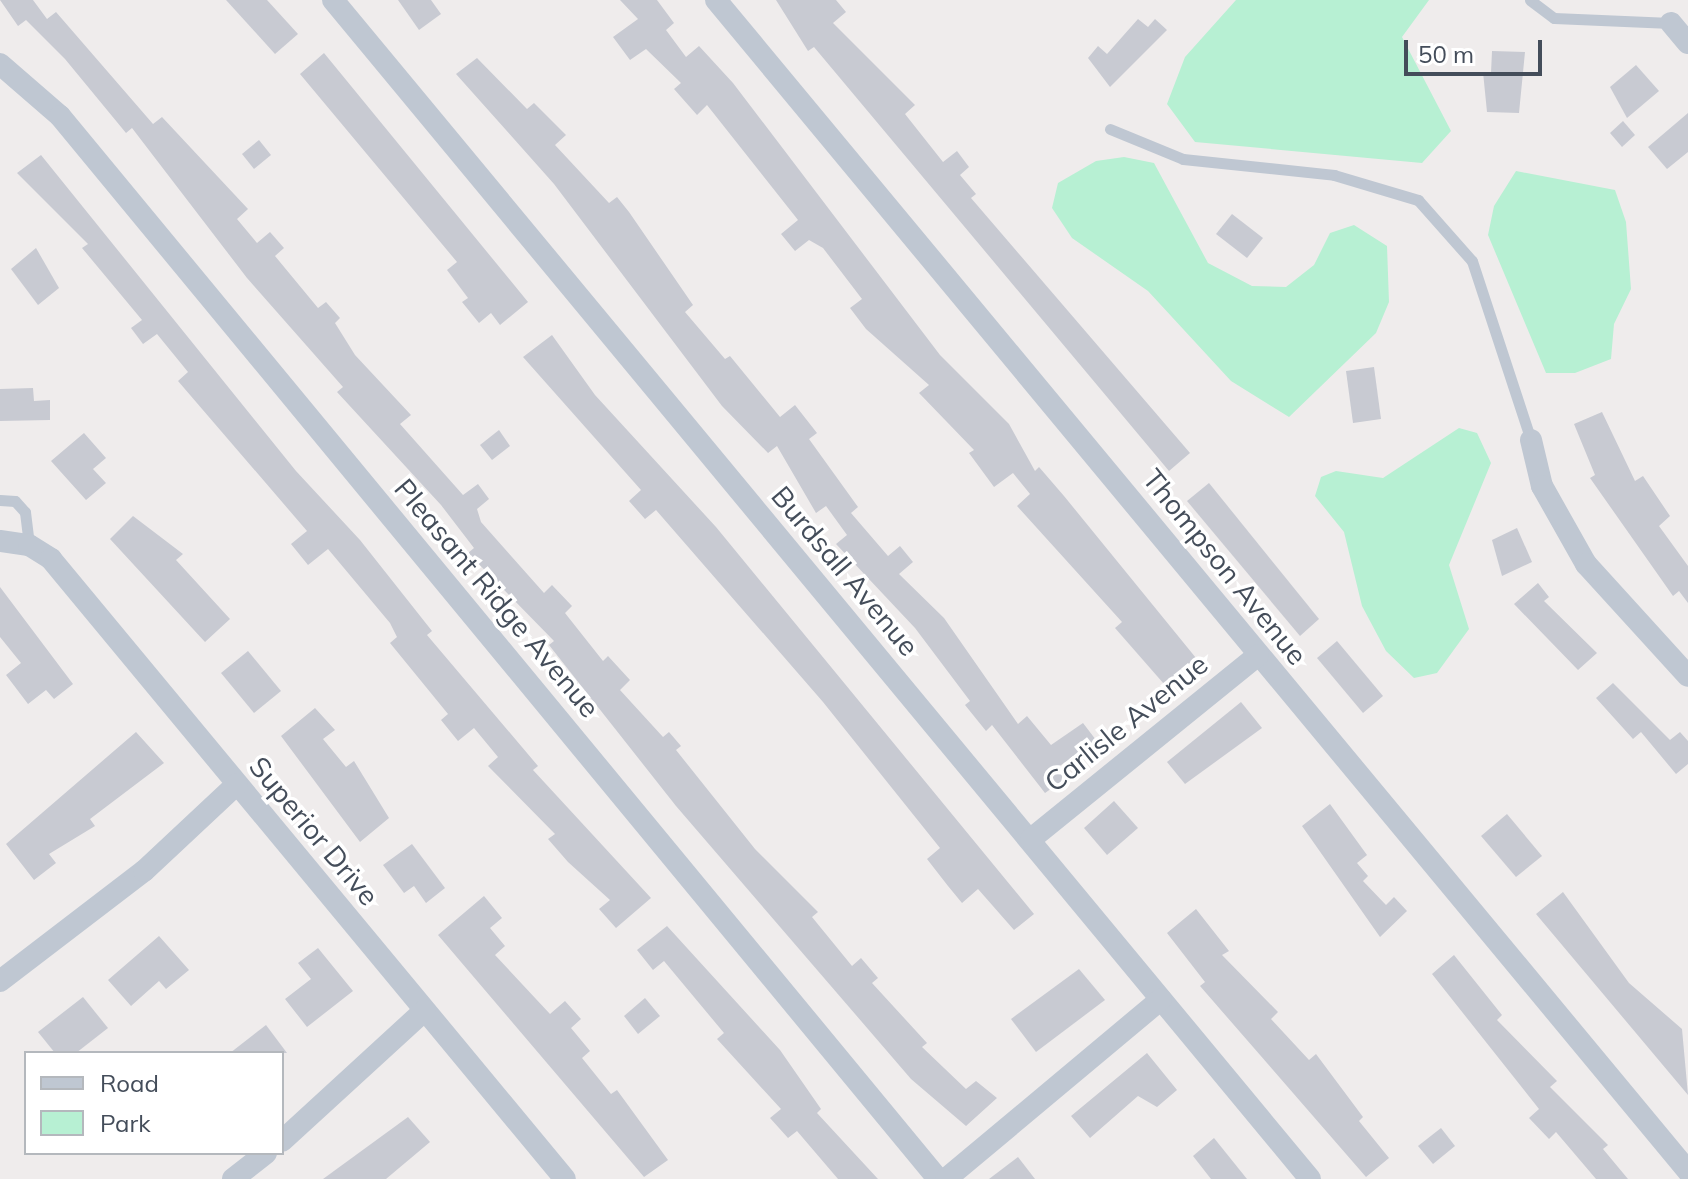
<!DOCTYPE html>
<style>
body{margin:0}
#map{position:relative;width:1688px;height:1179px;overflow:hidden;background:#efecec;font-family:Mulish,sans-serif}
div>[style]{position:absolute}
.green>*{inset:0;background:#b7f0d3}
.building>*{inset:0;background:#c8cad2}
.lane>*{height:11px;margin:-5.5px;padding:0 5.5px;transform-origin:5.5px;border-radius:5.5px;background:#bfc7d2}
.street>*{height:22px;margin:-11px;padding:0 11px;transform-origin:11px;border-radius:11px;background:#bfc7d2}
span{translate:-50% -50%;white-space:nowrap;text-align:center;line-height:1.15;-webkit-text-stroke:7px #fff;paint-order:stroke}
.street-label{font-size:28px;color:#444d5a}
.legend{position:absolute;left:24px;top:1051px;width:260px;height:104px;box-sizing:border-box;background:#fff;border:2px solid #b4b8bd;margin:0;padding:10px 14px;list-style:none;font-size:24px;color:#444d5a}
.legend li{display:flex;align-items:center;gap:16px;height:40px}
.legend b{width:40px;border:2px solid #b4b8bd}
.scale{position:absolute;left:1404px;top:40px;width:138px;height:36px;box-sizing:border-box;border:4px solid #444d5a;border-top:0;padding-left:10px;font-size:24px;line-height:28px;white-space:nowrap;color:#444d5a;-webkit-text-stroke:6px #fff;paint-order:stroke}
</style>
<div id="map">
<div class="green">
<div style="clip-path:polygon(1236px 0,1429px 0,1402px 37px,1451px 131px,1422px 163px,1195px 142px,1167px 104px,1185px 57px)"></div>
<div style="clip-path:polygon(1124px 157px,1154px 163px,1208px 263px,1252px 286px,1286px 287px,1314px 265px,1330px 233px,1354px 225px,1387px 246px,1389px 302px,1376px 333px,1289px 417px,1231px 381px,1148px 291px,1072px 238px,1052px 208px,1058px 183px,1096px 161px)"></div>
<div style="clip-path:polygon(1516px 171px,1615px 190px,1626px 222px,1631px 289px,1614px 324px,1611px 359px,1575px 373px,1546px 373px,1488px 235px,1494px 206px)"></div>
<div style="clip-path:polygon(1459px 428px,1477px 433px,1491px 463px,1449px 565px,1469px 629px,1437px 673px,1414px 678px,1386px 651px,1362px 606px,1344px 532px,1315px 496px,1321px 477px,1336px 471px,1383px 478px)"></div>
</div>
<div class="building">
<div style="clip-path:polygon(0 0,33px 0,47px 19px,56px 12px,153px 124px,162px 117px,248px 209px,237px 219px,257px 243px,270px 232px,284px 248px,275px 256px,318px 308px,326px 302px,340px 318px,335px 323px,355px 355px,411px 415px,400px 424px,463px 495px,478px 484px,489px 499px,477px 509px,481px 522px,544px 593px,552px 585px,572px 606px,565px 613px,603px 661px,608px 656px,630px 680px,620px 690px,663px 737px,669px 732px,681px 746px,676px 750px,755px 849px,818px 912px,812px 917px,852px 966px,861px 958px,878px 978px,872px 983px,927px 1043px,922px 1047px,966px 1089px,976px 1081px,997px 1098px,966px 1126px,911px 1079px,676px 806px,549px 645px,554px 641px,468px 553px,474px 548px,441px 505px,337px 392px,343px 387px,247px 278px,132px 128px,126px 133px,65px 59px,26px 20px,18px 26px)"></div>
<div style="clip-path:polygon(226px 0,267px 0,298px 34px,275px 54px)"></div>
<div style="clip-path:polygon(398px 0,431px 0,441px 14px,419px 30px)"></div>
<div style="clip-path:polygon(620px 0,657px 0,674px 23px,666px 30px,686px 57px,699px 46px,733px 83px,940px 355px,1009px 424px,1035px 471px,1039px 467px,1064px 496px,1196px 658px,1164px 684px,1115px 628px,1122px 622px,1017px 506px,1030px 494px,1013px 473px,994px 487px,969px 453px,974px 450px,919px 393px,929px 385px,866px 329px,850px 308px,862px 299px,823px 248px,809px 240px,795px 251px,781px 234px,798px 220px,707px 105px,697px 115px,674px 89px,681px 83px,646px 49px,630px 60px,613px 37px,638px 19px)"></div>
<div style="clip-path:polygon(776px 0,836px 0,846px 12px,833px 23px,915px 105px,905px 114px,943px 162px,957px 151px,969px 167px,960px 175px,976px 194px,971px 198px,1190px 453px,1169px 471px,814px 47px,808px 51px)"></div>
<div style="clip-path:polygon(1138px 19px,1148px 27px,1155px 19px,1167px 30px,1110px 87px,1088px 58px,1098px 46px,1107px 54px)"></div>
<div style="clip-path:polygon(1492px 51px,1525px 52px,1519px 113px,1487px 112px,1483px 72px,1491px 73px)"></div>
<div style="clip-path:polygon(324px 53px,528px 302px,500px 325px,491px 313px,479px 323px,462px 302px,468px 298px,447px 270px,457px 262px,300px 74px)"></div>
<div style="clip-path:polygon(477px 58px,527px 109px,534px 103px,566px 135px,555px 145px,609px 203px,617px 197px,629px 212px,693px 305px,685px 312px,725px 359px,730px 356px,780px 417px,795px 405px,817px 433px,809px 439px,858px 507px,851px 513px,888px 556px,900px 546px,913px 562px,899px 574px,944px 618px,1018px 724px,1027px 716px,1051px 745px,1083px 723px,1096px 740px,1057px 768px,1065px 779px,1045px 793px,992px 725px,986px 731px,965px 705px,970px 701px,915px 628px,836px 544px,847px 535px,826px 506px,816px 513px,777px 446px,768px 453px,722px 406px,554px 184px,456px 74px)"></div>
<div style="clip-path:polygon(1636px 65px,1659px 91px,1627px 118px,1610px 87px)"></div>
<div style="clip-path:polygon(1688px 113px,1688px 152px,1667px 169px,1648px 147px)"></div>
<div style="clip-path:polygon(1623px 121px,1635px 135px,1622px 147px,1610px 133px)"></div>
<div style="clip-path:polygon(259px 140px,271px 155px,254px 169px,242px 154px)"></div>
<div style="clip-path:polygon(41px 155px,296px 471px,360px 540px,432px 631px,427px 635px,538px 766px,533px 770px,651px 898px,616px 928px,599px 909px,610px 900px,568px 862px,548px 839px,555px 834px,488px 766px,498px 757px,474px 728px,458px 741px,441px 720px,448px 714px,390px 643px,397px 637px,390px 623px,328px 549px,308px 565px,291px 544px,307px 531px,178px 381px,188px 372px,157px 334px,143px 344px,131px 328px,142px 320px,82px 248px,88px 244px,17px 173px)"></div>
<div style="clip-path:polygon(1232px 214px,1263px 238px,1247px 258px,1216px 234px)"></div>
<div style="clip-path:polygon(36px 248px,59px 288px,38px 305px,11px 269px)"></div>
<div style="clip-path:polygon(552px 335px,595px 395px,716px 527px,1034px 914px,1014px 930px,978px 889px,962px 903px,948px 886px,927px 859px,940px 848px,823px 702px,656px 510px,645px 519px,629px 501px,641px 490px,523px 357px)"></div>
<div style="clip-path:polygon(1374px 367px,1381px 419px,1353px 423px,1346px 371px)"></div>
<div style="clip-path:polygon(33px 388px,34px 401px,50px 400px,50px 420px,0 421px,0 389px)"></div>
<div style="clip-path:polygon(1602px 412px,1635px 481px,1643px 476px,1670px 516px,1659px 526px,1688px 566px,1688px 603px,1679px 591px,1673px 596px,1590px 478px,1595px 475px,1574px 424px)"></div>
<div style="clip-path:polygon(499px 430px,510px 446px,492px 460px,480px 445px)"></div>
<div style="clip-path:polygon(84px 433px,106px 458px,93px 469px,106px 483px,86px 500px,51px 461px)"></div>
<div style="clip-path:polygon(1209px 483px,1319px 619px,1300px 636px,1187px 501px)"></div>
<div style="clip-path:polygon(133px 516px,183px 554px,176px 560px,230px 619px,205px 642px,110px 539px)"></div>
<div style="clip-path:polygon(1517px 528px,1532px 562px,1502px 576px,1492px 540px)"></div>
<div style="clip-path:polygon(1538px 583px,1549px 597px,1544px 601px,1597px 653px,1578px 670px,1514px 604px)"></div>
<div style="clip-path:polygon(0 587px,73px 684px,54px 699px,46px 690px,28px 704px,6px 675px,21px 663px,0 637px)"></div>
<div style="clip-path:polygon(1337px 641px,1383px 696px,1363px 713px,1317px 658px)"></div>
<div style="clip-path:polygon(248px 651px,281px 691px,254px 713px,221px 673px)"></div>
<div style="clip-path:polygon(1613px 683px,1670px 740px,1680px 732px,1688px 741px,1688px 764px,1676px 774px,1641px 732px,1633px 739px,1596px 698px)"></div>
<div style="clip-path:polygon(1241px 702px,1262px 728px,1185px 784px,1167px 762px)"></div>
<div style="clip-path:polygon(315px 708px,335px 730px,323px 739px,346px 767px,354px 761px,389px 818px,360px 842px,281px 736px)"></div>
<div style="clip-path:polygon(136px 732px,164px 763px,90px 819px,95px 826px,49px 854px,56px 863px,34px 880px,6px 844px)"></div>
<div style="clip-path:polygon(1114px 801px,1138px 828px,1107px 855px,1084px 828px)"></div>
<div style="clip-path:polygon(1330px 804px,1367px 855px,1357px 863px,1368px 876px,1363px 881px,1386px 905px,1394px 897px,1407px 911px,1380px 937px,1302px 826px)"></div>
<div style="clip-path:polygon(1507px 814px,1542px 856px,1516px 877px,1481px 836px)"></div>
<div style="clip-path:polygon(412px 844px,445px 888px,426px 903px,414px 886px,404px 893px,383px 865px)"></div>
<div style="clip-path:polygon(1563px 892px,1629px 983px,1682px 1029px,1688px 1095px,1536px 914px)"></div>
<div style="clip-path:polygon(484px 896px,502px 918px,490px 928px,505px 946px,495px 955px,550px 1014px,565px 1001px,581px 1019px,571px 1028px,590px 1051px,582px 1058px,611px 1094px,617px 1090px,668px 1160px,644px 1177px,438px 935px)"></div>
<div style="clip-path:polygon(1196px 909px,1229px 951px,1222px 955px,1278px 1012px,1271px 1019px,1309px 1060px,1316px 1054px,1363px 1117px,1359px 1121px,1389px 1158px,1366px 1177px,1200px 986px,1205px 982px,1167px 933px)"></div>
<div style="clip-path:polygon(667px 926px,780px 1050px,821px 1109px,817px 1113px,878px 1179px,838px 1179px,797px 1131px,788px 1138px,770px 1118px,781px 1109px,717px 1039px,724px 1033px,664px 961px,653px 970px,637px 950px)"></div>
<div style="clip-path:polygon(159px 936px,189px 970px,166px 989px,159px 981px,131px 1006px,108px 980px)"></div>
<div style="clip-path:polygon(318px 948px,353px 991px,307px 1027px,285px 999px,311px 979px,298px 963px)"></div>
<div style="clip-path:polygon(1454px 955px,1502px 1015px,1497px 1020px,1557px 1081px,1550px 1087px,1608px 1145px,1603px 1149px,1628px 1179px,1596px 1179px,1556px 1132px,1549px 1139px,1529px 1118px,1539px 1109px,1432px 974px)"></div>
<div style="clip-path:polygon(1079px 969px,1105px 1000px,1036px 1052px,1011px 1019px)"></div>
<div style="clip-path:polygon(83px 997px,108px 1028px,76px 1053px,55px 1053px,38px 1032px)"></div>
<div style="clip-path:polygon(645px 998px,660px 1016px,638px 1034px,624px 1016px)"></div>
<div style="clip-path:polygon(266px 1025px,287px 1053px,230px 1053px)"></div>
<div style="clip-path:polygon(1147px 1053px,1177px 1090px,1157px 1107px,1138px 1096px,1090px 1138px,1071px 1116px)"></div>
<div style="clip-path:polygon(408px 1117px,430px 1142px,386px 1179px,323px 1179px)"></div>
<div style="clip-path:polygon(1441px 1128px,1455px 1146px,1433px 1164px,1418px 1146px)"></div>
<div style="clip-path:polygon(1214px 1138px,1247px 1179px,1211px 1179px,1193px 1156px)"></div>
<div style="clip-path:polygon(1018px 1157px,1035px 1179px,989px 1179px)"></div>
</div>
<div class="lane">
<div style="left:1530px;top:0;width:30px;rotate:37deg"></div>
<div style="left:1554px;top:18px;width:117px;rotate:2.4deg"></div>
<div style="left:1110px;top:129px;width:79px;rotate:22.3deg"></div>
<div style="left:1183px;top:159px;width:152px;rotate:6deg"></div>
<div style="left:1334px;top:175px;width:88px;rotate:16.6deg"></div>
<div style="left:1418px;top:200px;width:81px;rotate:48.5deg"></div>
<div style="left:1472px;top:261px;width:188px;rotate:71.8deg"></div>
<div style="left:0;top:500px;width:15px;rotate:4deg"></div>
<div style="left:15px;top:501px;width:15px;rotate:48deg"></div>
<div style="left:25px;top:512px;width:33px;rotate:83deg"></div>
</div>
<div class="street">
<div style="left:333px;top:0;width:1531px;rotate:50.35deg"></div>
<div style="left:716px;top:0;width:1522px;rotate:50.31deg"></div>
<div style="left:1671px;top:23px;width:26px;rotate:50deg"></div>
<div style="left:0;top:64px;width:79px;rotate:40.9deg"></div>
<div style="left:60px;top:116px;width:1379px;rotate:50.44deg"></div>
<div style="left:1531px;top:440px;width:47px;rotate:76.6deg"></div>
<div style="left:1542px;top:486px;width:90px;rotate:60.6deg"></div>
<div style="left:1586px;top:564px;width:151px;rotate:47.7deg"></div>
<div style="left:0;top:541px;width:29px;rotate:8deg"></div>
<div style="left:29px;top:545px;width:26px;rotate:32deg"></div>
<div style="left:51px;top:559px;width:805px;rotate:50.34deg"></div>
<div style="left:1031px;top:839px;width:292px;rotate:-39deg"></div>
<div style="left:0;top:981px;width:181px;rotate:-37.4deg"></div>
<div style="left:144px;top:871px;width:127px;rotate:-43.1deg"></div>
<div style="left:282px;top:1141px;width:193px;rotate:-42.5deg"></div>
<div style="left:233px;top:1179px;width:42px;rotate:-38.2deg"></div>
<div style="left:946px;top:1179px;width:280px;rotate:-39.9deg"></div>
</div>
<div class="street-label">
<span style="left:1225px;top:567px;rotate:51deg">Thompson Avenue</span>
<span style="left:845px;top:571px;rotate:50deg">Burdsall Avenue</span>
<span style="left:497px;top:598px;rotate:50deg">Pleasant Ridge Avenue</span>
<span style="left:1126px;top:723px;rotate:-39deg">Carlisle Avenue</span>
<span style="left:314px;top:831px;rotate:50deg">Superior Drive</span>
</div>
<ul class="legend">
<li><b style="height:10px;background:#bfc7d2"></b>Road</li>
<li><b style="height:22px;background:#b7f0d3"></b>Park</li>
</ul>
<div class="scale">50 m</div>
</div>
